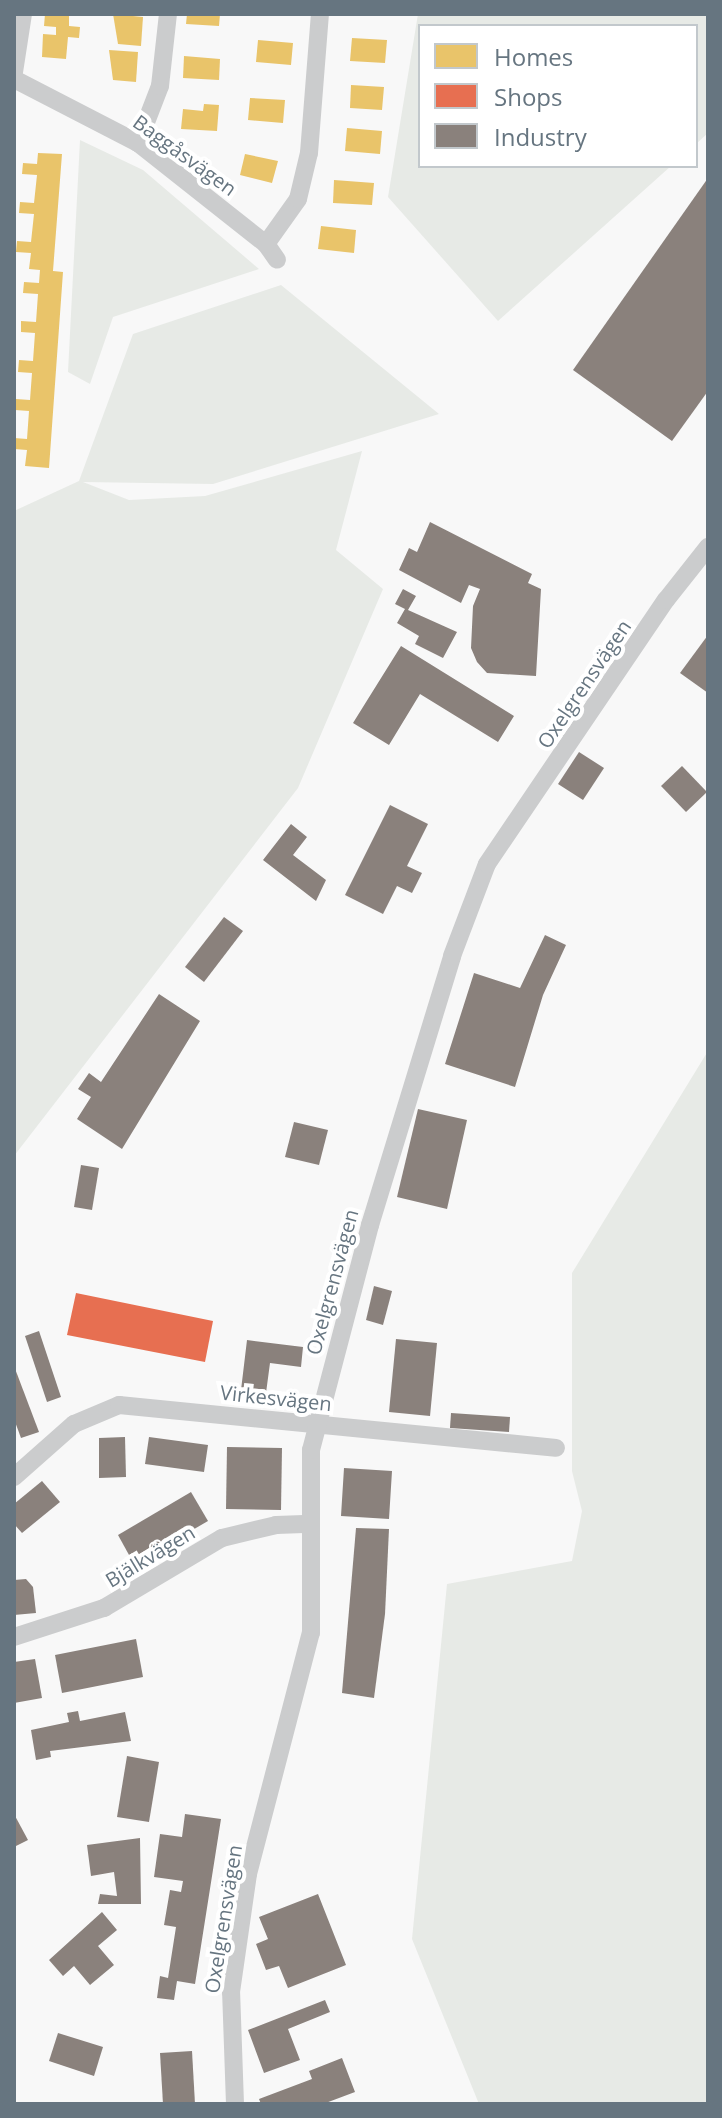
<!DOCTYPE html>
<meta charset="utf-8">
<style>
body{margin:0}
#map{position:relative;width:722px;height:2118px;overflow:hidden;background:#f8f8f8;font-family:"Open Sans",sans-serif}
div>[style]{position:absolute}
.green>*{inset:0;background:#e7eae6}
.homes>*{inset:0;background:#e9c46a}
.shops>*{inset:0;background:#e76f51}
.industry>*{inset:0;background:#8a817c}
.minor>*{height:18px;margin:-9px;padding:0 9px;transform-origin:9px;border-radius:9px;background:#cbcccd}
span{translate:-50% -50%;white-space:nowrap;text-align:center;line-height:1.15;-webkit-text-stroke:8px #fff;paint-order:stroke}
.street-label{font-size:20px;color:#667580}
.frame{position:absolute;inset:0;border:16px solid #667580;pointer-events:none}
.legend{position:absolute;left:418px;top:24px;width:280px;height:144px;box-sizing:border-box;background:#fff;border:2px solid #c2c8cc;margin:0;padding:10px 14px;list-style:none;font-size:24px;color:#667580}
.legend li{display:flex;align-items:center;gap:16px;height:40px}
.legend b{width:40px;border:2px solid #c2c8cc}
</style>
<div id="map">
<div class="green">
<div style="clip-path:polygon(418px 14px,708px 14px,708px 133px,696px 144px,696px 26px,420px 26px,420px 166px,671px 166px,498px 321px,388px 197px)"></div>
<div style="clip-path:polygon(80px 140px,143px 170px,259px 269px,113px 317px,90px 384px,68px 372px)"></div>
<div style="clip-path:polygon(281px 285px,439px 414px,213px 484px,83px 482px,129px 500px,205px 496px,362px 451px,336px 550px,383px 589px,298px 788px,14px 1156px,14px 511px,79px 481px,133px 334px)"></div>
<div style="clip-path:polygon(708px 1051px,708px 2104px,479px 2104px,412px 1939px,447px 1584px,572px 1561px,582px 1511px,572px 1471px,572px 1273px)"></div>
</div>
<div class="homes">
<div style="clip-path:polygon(45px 14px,69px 14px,69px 26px,80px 27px,79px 38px,68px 37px,66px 59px,42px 57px,43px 34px,56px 35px,56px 27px,44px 26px)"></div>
<div style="clip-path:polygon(113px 14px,143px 17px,141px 46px,118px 44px)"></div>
<div style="clip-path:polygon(187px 14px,220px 14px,219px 26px,186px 24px)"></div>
<div style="clip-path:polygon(352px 38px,387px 40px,385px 63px,350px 61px)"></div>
<div style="clip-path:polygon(258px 40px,293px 43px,291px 65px,256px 62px)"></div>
<div style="clip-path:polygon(109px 50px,138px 52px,136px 82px,113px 80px)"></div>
<div style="clip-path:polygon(184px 56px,220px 59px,219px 80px,183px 78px)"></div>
<div style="clip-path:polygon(351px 85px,384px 87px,382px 110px,350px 108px)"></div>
<div style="clip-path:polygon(250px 98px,285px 100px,283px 123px,248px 120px)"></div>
<div style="clip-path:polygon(204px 104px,219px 105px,217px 131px,181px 129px,183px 109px,203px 111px)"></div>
<div style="clip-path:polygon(347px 128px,382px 131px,380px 154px,345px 151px)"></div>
<div style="clip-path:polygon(38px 153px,62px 154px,53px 271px,63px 272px,49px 468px,25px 466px,27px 450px,14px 449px,14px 438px,27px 439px,29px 411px,15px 410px,16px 399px,30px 400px,32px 373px,18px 372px,19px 360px,33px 361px,35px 333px,21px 332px,21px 321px,36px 322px,38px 294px,23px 293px,24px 282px,39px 283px,40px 270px,29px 269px,31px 253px,16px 252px,17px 241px,31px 242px,34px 214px,19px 213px,20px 202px,34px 203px,37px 175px,22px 174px,23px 163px,37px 164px)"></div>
<div style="clip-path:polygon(245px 154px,278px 161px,272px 183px,240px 175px)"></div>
<div style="clip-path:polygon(334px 180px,374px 183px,372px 205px,333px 203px)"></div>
<div style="clip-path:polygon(321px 226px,356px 230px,354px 253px,318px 249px)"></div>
</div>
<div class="shops">
<div style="clip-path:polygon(76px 1293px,213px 1321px,205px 1362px,67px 1335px)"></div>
</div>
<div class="industry">
<div style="clip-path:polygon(708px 178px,708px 391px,672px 441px,573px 370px)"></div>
<div style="clip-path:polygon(430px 522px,532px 574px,528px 583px,541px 589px,536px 676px,487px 673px,477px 662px,471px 648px,473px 606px,480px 589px,469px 585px,461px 603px,399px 570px,409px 548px,417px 552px)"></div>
<div style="clip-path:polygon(403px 589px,416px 596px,408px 610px,457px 632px,443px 658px,415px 644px,419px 636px,397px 623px,405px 609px,395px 604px)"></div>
<div style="clip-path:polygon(708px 635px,708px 693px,680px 673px)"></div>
<div style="clip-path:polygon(401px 646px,514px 716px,498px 742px,420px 694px,389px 745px,353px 723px)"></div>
<div style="clip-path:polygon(579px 752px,604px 768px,583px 800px,558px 784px)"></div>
<div style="clip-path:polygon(682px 766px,707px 792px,686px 812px,661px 786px)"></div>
<div style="clip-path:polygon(390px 805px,428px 824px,407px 866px,422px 873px,412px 893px,397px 886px,383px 914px,345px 895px)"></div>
<div style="clip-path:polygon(291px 824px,307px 837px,293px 855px,326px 880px,316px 901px,263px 860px)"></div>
<div style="clip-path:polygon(224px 917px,243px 931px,204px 982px,185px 967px)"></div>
<div style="clip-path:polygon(545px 935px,566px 945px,543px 995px,515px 1087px,445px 1064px,474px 973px,520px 988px)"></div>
<div style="clip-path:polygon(159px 994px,200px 1021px,122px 1149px,77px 1119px,91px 1097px,78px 1089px,89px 1073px,101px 1082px)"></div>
<div style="clip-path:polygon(418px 1109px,467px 1120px,447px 1209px,397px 1197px)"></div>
<div style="clip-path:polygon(294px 1122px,328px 1130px,319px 1165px,285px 1157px)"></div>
<div style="clip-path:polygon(81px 1165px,99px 1168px,92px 1210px,74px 1207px)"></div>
<div style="clip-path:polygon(374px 1286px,392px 1291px,383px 1325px,366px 1320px)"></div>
<div style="clip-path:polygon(39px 1331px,61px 1397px,47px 1402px,25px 1336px)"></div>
<div style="clip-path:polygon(396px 1339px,437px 1343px,430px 1416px,389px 1412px)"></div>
<div style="clip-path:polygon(247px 1340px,303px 1347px,301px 1367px,270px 1363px,266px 1393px,241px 1390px)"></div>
<div style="clip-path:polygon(14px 1366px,39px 1432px,21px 1438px,14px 1419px)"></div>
<div style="clip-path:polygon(451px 1413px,510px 1417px,509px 1432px,450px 1428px)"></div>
<div style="clip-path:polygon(125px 1437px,126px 1477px,99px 1478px,99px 1438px)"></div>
<div style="clip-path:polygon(149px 1437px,208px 1445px,204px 1472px,145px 1464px)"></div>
<div style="clip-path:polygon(227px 1447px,282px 1448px,281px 1510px,226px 1509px)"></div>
<div style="clip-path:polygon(344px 1468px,392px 1471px,389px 1519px,341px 1516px)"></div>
<div style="clip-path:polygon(42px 1481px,60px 1502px,22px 1533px,14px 1524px,14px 1504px)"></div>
<div style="clip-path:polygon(191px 1492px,208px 1521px,134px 1564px,118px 1535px)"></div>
<div style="clip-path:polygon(356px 1528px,389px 1529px,385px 1614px,374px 1698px,342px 1693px)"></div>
<div style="clip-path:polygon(26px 1579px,33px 1587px,36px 1613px,14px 1615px,14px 1580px)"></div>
<div style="clip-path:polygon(136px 1639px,143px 1677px,62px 1693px,55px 1655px)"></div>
<div style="clip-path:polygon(35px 1659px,42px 1698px,14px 1703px,14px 1662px)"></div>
<div style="clip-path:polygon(78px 1711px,80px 1721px,125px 1712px,131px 1741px,50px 1751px,51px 1757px,36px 1760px,31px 1730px,69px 1722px,67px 1713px)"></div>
<div style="clip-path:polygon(127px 1756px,159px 1762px,149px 1822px,117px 1817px)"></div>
<div style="clip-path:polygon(14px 1814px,28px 1840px,14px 1847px)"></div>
<div style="clip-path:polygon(185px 1814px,221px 1819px,195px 1984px,177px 1981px,174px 2000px,157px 1998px,160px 1976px,168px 1978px,176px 1927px,164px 1925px,170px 1890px,181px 1892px,183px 1881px,154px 1877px,160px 1834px,182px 1837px)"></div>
<div style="clip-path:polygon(140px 1838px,141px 1904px,98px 1904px,100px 1894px,117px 1896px,114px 1872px,91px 1876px,87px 1845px)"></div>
<div style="clip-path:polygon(318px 1894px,346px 1965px,288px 1988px,279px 1966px,266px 1970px,256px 1944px,268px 1939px,259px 1917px)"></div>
<div style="clip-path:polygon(102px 1912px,117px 1930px,98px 1946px,114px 1965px,90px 1985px,74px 1966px,63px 1976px,49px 1960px)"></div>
<div style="clip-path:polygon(325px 2000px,330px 2012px,288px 2029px,300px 2060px,264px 2073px,248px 2030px)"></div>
<div style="clip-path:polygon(58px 2033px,103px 2047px,94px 2076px,49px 2061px)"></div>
<div style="clip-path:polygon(192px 2051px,195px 2104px,163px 2104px,160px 2053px)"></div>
<div style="clip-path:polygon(342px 2058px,355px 2092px,323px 2104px,261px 2104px,259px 2099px,312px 2079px,309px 2071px)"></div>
</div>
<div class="minor">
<div style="left:14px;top:72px;width:59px;rotate:-81.2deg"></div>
<div style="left:14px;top:79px;width:140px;rotate:27.3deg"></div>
<div style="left:138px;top:143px;width:163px;rotate:38.3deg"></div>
<div style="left:266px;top:244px;width:19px;rotate:55deg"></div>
<div style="left:138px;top:143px;width:61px;rotate:-68.9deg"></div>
<div style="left:160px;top:86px;width:72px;rotate:-83.7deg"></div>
<div style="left:266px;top:244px;width:55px;rotate:-54.6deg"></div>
<div style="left:298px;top:199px;width:47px;rotate:-76.6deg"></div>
<div style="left:309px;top:153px;width:139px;rotate:-85.5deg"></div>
<div style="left:14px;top:1477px;width:80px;rotate:-41.5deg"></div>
<div style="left:74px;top:1424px;width:49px;rotate:-22.9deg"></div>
<div style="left:119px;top:1405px;width:439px;rotate:5.6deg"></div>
<div style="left:14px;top:1637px;width:95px;rotate:-17.9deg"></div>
<div style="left:104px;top:1608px;width:137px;rotate:-30.7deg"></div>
<div style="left:222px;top:1538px;width:56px;rotate:-13.5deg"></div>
<div style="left:276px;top:1525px;width:35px;rotate:-2deg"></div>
<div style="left:235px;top:2104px;width:112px;rotate:-92deg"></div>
<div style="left:231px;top:1992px;width:119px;rotate:-81.8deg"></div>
<div style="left:248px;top:1874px;width:249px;rotate:-75.4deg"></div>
<div style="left:311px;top:1633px;width:183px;rotate:-90deg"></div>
<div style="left:311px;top:1450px;width:233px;rotate:-75.3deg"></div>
<div style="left:370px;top:1225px;width:281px;rotate:-73deg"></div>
<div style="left:452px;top:956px;width:98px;rotate:-69.2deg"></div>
<div style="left:487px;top:864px;width:319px;rotate:-55.9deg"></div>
<div style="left:666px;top:600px;width:68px;rotate:-51.6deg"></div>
</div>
<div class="street-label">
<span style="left:185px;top:155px;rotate:36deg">Baggåsvägen</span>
<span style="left:584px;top:684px;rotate:-56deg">Oxelgrensvägen</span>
<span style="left:332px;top:1282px;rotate:-75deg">Oxelgrensvägen</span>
<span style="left:276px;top:1398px;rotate:6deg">Virkesvägen</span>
<span style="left:150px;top:1556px;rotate:-31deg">Bjälkvägen</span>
<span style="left:223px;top:1919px;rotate:-81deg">Oxelgrensvägen</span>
</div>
<div class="frame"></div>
<ul class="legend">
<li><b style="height:22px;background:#e9c46a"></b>Homes</li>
<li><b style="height:22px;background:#e76f51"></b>Shops</li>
<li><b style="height:22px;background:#8a817c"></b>Industry</li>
</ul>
</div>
